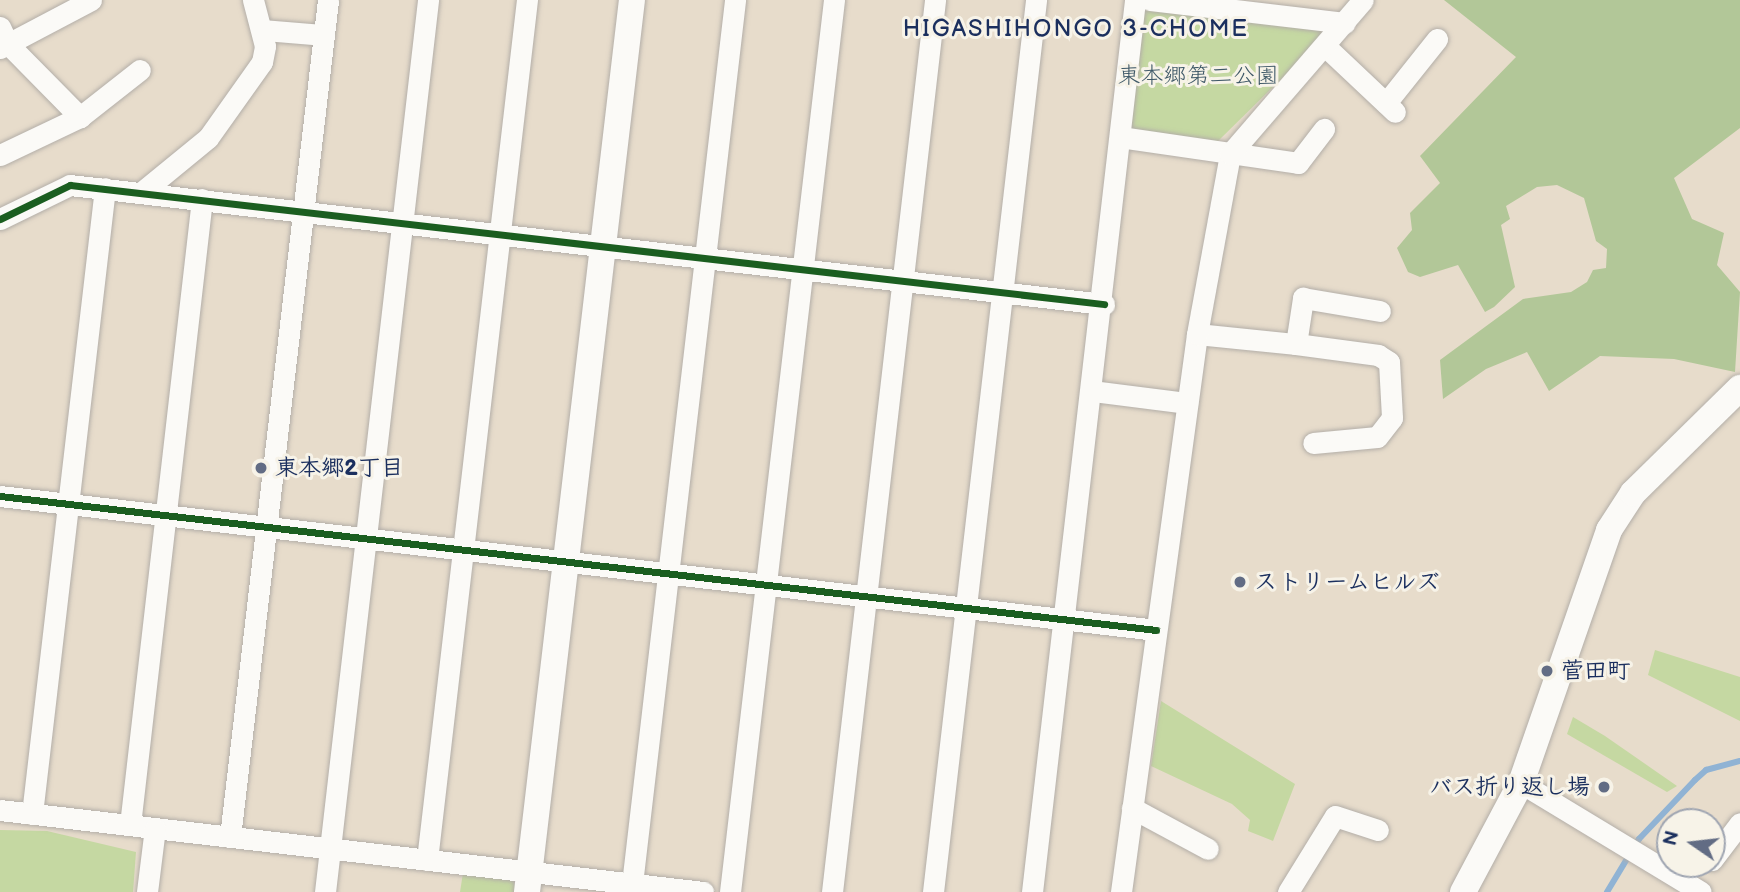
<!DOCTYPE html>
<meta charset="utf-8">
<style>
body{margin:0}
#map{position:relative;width:1740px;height:892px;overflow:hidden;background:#e7dccb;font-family:"Balsamiq Sans","Klee One",sans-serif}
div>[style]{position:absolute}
.green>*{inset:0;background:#c5d8a2}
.forest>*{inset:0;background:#b2c798}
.stream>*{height:6px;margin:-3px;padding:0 3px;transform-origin:3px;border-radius:3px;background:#90b3d4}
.roads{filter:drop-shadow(0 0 2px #b3aea8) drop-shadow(0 0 2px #b3aea8)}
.minor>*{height:21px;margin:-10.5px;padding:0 10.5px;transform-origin:10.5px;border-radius:10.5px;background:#fbfaf7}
.tertiary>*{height:26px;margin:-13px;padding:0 13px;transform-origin:13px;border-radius:13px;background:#fbfaf7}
.cycleway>*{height:7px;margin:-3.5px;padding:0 3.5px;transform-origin:3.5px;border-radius:3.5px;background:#1b5e20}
.dots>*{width:19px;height:19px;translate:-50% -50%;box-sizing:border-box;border:4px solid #f7f3e8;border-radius:50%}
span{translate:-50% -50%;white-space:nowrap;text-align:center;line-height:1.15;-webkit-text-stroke:6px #f7f3e8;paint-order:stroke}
.park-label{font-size:23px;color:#3e5867}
.poi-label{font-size:23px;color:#1b2f5e;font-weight:700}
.left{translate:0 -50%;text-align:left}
.right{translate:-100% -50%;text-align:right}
.neighbourhood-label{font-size:24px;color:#1b2f5e;letter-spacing:2px}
.north{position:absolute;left:1656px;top:808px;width:70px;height:70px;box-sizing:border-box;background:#f7f3e8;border:2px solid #9fa5b1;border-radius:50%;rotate:284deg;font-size:19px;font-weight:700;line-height:28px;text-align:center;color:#1b2f5e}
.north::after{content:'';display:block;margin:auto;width:24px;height:32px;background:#626c84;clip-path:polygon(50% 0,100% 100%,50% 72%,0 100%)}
</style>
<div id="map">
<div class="green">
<div style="clip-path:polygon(1143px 7px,1330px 31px,1216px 143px,1129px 133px)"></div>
<div style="clip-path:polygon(1655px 650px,1740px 677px,1740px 721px,1648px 675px)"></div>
<div style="clip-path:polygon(1161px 701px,1295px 784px,1273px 841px,1248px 831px,1250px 820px,1232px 804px,1151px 766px)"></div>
<div style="clip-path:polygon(1573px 717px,1605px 736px,1677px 786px,1667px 792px,1567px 734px)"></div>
<div style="clip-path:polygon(0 830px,47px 831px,136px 852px,133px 892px,0 892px)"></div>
<div style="clip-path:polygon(463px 873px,512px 877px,517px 892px,460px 892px)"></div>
</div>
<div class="forest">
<div style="clip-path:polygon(1444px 0,1740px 0,1740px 128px,1674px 178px,1692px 219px,1724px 233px,1717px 265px,1740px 292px,1735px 372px,1674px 359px,1600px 356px,1549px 391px,1527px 352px,1486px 369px,1443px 399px,1440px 360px,1523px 299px,1571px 292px,1587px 282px,1593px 270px,1606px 268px,1607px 249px,1596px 241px,1584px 198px,1557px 185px,1537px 187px,1506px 206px,1510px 219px,1501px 225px,1515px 287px,1494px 307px,1485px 312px,1458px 265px,1420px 277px,1408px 272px,1397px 248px,1412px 230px,1410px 213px,1440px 183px,1420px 156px,1516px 57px)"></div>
</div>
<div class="stream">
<div style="left:1607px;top:892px;width:62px;rotate:-58.9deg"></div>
<div style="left:1639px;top:839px;width:81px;rotate:-46.5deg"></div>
<div style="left:1695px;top:780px;width:15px;rotate:-42deg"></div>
<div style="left:1706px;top:770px;width:35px;rotate:-15deg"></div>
</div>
<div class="roads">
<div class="minor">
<div style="left:1150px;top:0;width:196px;rotate:6.7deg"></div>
<div style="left:0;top:27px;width:19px;rotate:65deg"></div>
<div style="left:8px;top:44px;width:103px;rotate:45.4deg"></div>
<div style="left:263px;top:30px;width:61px;rotate:4.7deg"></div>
<div style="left:1325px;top:46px;width:96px;rotate:43.3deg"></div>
<div style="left:0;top:48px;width:103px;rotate:-27.8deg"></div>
<div style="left:1386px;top:103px;width:82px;rotate:-51.4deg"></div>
<div style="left:1120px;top:137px;width:180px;rotate:8.3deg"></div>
<div style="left:1298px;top:163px;width:43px;rotate:-52.6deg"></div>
<div style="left:0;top:155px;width:89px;rotate:-25.4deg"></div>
<div style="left:80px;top:117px;width:76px;rotate:-38.1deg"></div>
<div style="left:142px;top:192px;width:85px;rotate:-39.3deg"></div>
<div style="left:208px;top:138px;width:93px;rotate:-54.6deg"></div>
<div style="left:262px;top:62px;width:16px;rotate:-79deg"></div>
<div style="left:265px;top:46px;width:48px;rotate:-104.6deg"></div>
<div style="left:0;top:219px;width:78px;rotate:-25.9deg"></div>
<div style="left:70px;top:185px;width:1041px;rotate:6.57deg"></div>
<div style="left:1197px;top:334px;width:100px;rotate:5.8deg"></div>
<div style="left:1296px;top:344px;width:47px;rotate:-81.3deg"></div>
<div style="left:1303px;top:298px;width:78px;rotate:9.6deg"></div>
<div style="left:1296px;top:344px;width:83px;rotate:7.6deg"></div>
<div style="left:1378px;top:355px;width:13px;rotate:32deg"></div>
<div style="left:1389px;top:362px;width:56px;rotate:86.9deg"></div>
<div style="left:1392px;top:418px;width:24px;rotate:128deg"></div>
<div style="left:1377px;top:437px;width:64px;rotate:174.6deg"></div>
<div style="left:1092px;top:391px;width:96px;rotate:7.2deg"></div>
<div style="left:0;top:496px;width:1164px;rotate:6.61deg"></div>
<div style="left:1521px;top:783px;width:210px;rotate:31.2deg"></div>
<div style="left:1132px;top:808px;width:86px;rotate:28.3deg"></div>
<div style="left:0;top:810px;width:708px;rotate:6.65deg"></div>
<div style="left:32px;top:814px;width:630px;rotate:-83.35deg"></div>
<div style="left:130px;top:825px;width:630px;rotate:-83.44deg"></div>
<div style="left:230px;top:837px;width:843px;rotate:-83.32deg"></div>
<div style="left:427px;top:860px;width:866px;rotate:-83.37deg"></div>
<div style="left:1712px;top:860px;width:46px;rotate:-52.9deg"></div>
<div style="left:632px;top:884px;width:890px;rotate:-83.35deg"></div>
<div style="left:147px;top:892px;width:64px;rotate:-82.9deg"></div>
<div style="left:325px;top:892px;width:898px;rotate:-83.41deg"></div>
<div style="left:730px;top:892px;width:898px;rotate:-83.35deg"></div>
<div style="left:832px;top:892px;width:898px;rotate:-83.41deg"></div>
<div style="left:933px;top:892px;width:898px;rotate:-83.41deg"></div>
<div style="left:1032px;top:892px;width:898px;rotate:-83.41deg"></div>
<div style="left:1121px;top:892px;width:563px;rotate:-82.24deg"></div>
<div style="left:1197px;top:334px;width:183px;rotate:-79.6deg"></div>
<div style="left:1230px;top:154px;width:203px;rotate:-49.2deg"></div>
<div style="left:1288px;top:892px;width:89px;rotate:-58.3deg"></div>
<div style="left:1335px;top:816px;width:45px;rotate:18deg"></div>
</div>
<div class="tertiary">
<div style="left:527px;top:892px;width:898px;rotate:-83.29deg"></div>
<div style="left:1463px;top:892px;width:123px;rotate:-62deg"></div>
<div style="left:1521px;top:783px;width:268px;rotate:-70.8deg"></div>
<div style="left:1609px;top:530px;width:44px;rotate:-57deg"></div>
<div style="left:1633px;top:493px;width:150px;rotate:-44.5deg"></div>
</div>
</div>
<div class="cycleway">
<div style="left:0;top:219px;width:78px;rotate:-25.9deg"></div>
<div style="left:70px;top:185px;width:1041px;rotate:6.57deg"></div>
<div style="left:0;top:496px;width:1164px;rotate:6.61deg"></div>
</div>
<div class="dots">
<div style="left:261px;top:468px;background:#626c84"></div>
<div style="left:1240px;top:582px;background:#626c84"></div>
<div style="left:1547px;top:671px;background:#626c84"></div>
<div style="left:1604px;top:787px;background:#626c84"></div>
</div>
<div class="park-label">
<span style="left:1198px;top:76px">東本郷第二公園</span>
</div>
<div class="poi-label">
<span class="left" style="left:275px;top:468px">東本郷2丁目</span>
<span class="left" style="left:1254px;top:582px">ストリームヒルズ</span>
<span class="left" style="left:1561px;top:671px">菅田町</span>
<span class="right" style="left:1590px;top:787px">バス折り返し場</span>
</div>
<div class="neighbourhood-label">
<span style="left:1076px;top:29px">HIGASHIHONGO 3-CHOME</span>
</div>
<div class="north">N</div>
</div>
